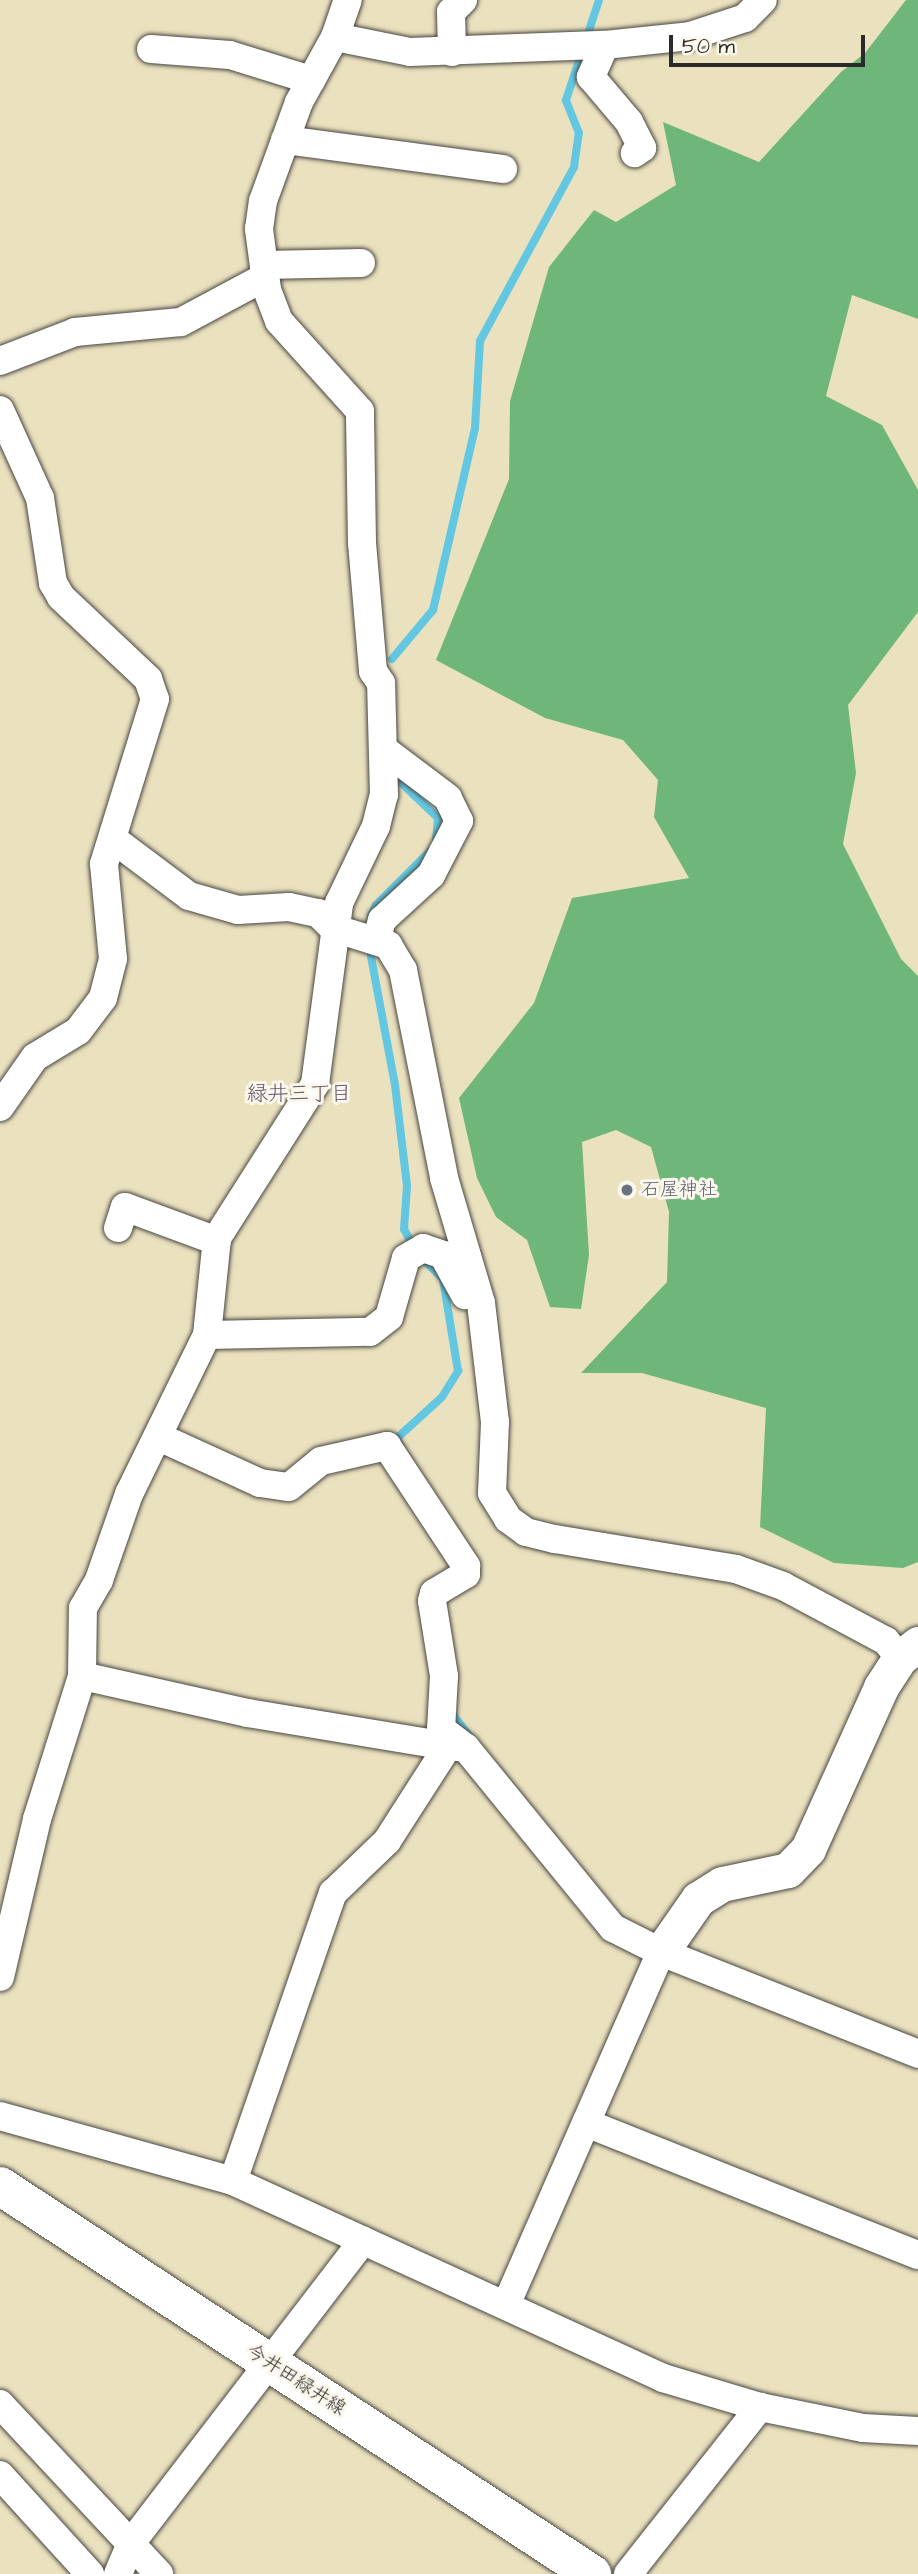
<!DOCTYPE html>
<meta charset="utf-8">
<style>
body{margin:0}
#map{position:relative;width:918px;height:2574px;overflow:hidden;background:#eae1bf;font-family:"Architects Daughter","Klee One",sans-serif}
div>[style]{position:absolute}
.forest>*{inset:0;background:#6fb67a}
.stream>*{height:8px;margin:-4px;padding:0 4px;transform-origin:4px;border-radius:4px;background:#64c7e1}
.roads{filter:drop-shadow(0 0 2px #484641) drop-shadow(0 0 2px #484641)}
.minor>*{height:28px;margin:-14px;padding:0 14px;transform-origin:14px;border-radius:14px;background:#fff}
.tertiary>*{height:35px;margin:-17.5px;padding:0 17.5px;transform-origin:17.5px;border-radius:17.5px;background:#fff}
.secondary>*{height:38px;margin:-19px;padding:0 19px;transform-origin:19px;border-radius:19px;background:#fff}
.dots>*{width:19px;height:19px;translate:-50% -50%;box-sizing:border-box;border:4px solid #fbf7ec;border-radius:50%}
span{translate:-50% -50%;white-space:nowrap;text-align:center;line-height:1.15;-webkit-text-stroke:6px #fbf7ec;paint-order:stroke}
.worship-label{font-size:19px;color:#5b616d}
.left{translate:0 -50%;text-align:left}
.street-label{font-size:19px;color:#2b2b2b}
.neighbourhood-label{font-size:21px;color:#655569}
.scale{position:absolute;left:669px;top:35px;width:196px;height:32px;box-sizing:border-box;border:4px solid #2b2b2b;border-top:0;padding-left:9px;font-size:21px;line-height:24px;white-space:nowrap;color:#2b2b2b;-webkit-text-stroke:5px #fbf7ec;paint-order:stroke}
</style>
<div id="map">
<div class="forest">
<div style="clip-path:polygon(906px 0,918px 0,918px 319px,852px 295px,826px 396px,882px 425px,918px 490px,918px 612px,848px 705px,856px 773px,843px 844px,901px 959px,918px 976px,918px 1562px,903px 1568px,834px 1563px,760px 1527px,766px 1408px,642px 1373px,581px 1373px,667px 1282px,669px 1212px,651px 1147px,616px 1130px,582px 1142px,589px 1255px,581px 1309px,550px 1307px,527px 1240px,496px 1217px,477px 1178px,459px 1098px,534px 1003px,572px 898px,689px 878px,654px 817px,658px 780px,623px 740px,545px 718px,436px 660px,509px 479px,510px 401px,549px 267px,594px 210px,616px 222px,676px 185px,663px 122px,759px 162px,841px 72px,865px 53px)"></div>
</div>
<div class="stream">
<div style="left:392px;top:659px;width:64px;rotate:-50.1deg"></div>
<div style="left:433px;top:610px;width:187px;rotate:-77deg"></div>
<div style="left:475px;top:428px;width:87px;rotate:-86.7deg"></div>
<div style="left:480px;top:341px;width:198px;rotate:-61.6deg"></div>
<div style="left:574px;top:167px;width:34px;rotate:-82deg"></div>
<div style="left:579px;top:133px;width:35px;rotate:-112deg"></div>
<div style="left:566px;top:100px;width:105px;rotate:-71.7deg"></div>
<div style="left:395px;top:777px;width:59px;rotate:43.6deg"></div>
<div style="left:438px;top:818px;width:22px;rotate:95deg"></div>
<div style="left:371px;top:916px;width:12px;rotate:-66deg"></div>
<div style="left:376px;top:905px;width:76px;rotate:-45deg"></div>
<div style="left:369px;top:946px;width:141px;rotate:79.4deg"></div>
<div style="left:395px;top:1085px;width:102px;rotate:83.2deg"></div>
<div style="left:407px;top:1186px;width:43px;rotate:94deg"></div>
<div style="left:404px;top:1229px;width:21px;rotate:62deg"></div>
<div style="left:400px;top:1445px;width:7px;rotate:-124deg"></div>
<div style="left:396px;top:1439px;width:62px;rotate:-42.4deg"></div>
<div style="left:442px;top:1397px;width:31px;rotate:-58deg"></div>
<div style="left:458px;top:1371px;width:93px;rotate:-99.3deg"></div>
<div style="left:443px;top:1279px;width:25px;rotate:-135deg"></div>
<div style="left:450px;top:1711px;width:29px;rotate:52deg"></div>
</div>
<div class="roads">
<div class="minor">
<div style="left:335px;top:37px;width:76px;rotate:11.3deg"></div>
<div style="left:410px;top:52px;width:195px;rotate:-2.1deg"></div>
<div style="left:605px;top:45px;width:85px;rotate:-6deg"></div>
<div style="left:690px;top:36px;width:58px;rotate:-18.1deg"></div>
<div style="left:745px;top:18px;width:25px;rotate:-45deg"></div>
<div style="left:605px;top:45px;width:35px;rotate:114deg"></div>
<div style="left:591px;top:77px;width:59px;rotate:49.8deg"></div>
<div style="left:629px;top:122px;width:29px;rotate:63deg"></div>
<div style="left:642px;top:148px;width:9px;rotate:144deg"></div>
<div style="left:151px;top:49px;width:79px;rotate:4.3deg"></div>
<div style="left:230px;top:55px;width:85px;rotate:17.2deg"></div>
<div style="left:452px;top:52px;width:40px;rotate:-91.4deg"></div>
<div style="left:451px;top:12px;width:17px;rotate:-45deg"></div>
<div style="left:285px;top:140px;width:220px;rotate:7.6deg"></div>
<div style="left:264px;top:265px;width:97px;rotate:-1.2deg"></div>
<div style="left:0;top:361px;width:80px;rotate:-21.1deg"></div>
<div style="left:75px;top:332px;width:106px;rotate:-5.4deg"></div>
<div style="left:181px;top:322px;width:95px;rotate:-28.2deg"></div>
<div style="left:0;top:410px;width:97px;rotate:65.6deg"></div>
<div style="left:40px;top:498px;width:86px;rotate:81.3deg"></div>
<div style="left:53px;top:583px;width:16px;rotate:60deg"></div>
<div style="left:61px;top:597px;width:120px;rotate:43.3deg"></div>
<div style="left:148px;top:679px;width:21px;rotate:71deg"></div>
<div style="left:155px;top:699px;width:173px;rotate:107.2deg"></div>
<div style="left:104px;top:864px;width:95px;rotate:84.6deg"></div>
<div style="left:113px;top:959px;width:40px;rotate:104.4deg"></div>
<div style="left:103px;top:998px;width:41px;rotate:127.1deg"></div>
<div style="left:78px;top:1031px;width:50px;rotate:148.8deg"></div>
<div style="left:35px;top:1057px;width:61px;rotate:125deg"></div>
<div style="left:113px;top:839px;width:95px;rotate:36.9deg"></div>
<div style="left:189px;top:896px;width:51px;rotate:15.9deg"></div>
<div style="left:238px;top:910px;width:51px;rotate:-3.4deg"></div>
<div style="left:289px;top:907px;width:30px;rotate:12deg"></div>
<div style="left:318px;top:913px;width:21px;rotate:45deg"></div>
<div style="left:333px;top:928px;width:58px;rotate:17.2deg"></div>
<div style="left:388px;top:945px;width:29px;rotate:59deg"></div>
<div style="left:403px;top:970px;width:212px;rotate:78.8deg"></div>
<div style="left:444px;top:1178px;width:130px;rotate:73.5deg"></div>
<div style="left:481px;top:1303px;width:120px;rotate:83.3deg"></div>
<div style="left:495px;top:1422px;width:71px;rotate:92.4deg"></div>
<div style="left:492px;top:1493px;width:31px;rotate:58deg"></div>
<div style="left:508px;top:1519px;width:22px;rotate:36deg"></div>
<div style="left:526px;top:1532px;width:30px;rotate:14deg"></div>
<div style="left:555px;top:1539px;width:183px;rotate:9.4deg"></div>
<div style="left:736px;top:1569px;width:50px;rotate:19.9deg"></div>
<div style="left:783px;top:1586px;width:117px;rotate:28.1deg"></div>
<div style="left:886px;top:1641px;width:22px;rotate:51deg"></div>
<div style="left:376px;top:941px;width:22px;rotate:-74deg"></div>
<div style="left:382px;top:920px;width:67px;rotate:-42.6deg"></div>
<div style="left:431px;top:875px;width:61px;rotate:-62.6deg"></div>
<div style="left:459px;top:821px;width:25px;rotate:-116deg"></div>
<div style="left:448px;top:798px;width:81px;rotate:-143deg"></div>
<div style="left:118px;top:1228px;width:22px;rotate:-72deg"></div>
<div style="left:125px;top:1207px;width:98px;rotate:20.3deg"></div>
<div style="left:207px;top:1335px;width:163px;rotate:-1.1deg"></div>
<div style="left:370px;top:1332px;width:24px;rotate:-38deg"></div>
<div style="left:389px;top:1317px;width:61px;rotate:-73.9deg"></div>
<div style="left:406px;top:1258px;width:20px;rotate:-30deg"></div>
<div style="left:423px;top:1248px;width:21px;rotate:19deg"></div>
<div style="left:443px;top:1255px;width:46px;rotate:61.2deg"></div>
<div style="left:159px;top:1437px;width:111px;rotate:24.5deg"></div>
<div style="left:260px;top:1483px;width:29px;rotate:8deg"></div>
<div style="left:289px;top:1487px;width:41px;rotate:-39.1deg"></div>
<div style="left:321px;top:1461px;width:68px;rotate:-12.8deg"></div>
<div style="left:387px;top:1446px;width:144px;rotate:56.6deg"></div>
<div style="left:466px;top:1566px;width:8px;rotate:90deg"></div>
<div style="left:466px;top:1574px;width:37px;rotate:149deg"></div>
<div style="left:434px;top:1593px;width:8px;rotate:104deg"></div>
<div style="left:432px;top:1601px;width:76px;rotate:80.9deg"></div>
<div style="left:444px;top:1676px;width:53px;rotate:93.2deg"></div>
<div style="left:441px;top:1729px;width:31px;rotate:37deg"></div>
<div style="left:466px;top:1748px;width:232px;rotate:50.8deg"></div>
<div style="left:613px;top:1928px;width:54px;rotate:26.6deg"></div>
<div style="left:661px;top:1952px;width:277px;rotate:21.6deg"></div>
<div style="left:82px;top:1676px;width:170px;rotate:12.6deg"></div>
<div style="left:248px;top:1713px;width:203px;rotate:9.4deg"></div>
<div style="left:0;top:1977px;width:162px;rotate:-76.8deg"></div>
<div style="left:37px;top:1819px;width:150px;rotate:-72.5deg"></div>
<div style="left:82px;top:1676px;width:68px;rotate:-89.2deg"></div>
<div style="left:83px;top:1608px;width:32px;rotate:-60deg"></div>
<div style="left:99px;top:1580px;width:91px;rotate:-70.8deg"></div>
<div style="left:129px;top:1494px;width:177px;rotate:-63.9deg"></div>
<div style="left:207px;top:1335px;width:98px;rotate:-84.1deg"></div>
<div style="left:217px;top:1238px;width:183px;rotate:-57.5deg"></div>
<div style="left:315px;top:1084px;width:183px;rotate:-82.4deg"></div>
<div style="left:339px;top:903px;width:85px;rotate:-64.3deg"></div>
<div style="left:376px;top:826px;width:32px;rotate:-76deg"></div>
<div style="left:384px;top:795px;width:112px;rotate:-91.5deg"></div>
<div style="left:381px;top:683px;width:14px;rotate:-124deg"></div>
<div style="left:373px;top:671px;width:128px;rotate:-94.9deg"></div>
<div style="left:362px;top:543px;width:132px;rotate:-90.9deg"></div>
<div style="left:360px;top:411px;width:121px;rotate:-132deg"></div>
<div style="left:279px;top:321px;width:34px;rotate:-111deg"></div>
<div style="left:267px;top:289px;width:61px;rotate:-97.6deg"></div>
<div style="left:259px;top:229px;width:28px;rotate:-82deg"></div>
<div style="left:263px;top:201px;width:105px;rotate:-70deg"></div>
<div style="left:299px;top:102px;width:74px;rotate:-61deg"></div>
<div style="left:335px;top:37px;width:39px;rotate:-71deg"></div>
<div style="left:0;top:2116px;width:242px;rotate:15.6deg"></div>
<div style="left:233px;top:2181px;width:473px;rotate:24.6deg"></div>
<div style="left:663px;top:2378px;width:101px;rotate:16.6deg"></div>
<div style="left:760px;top:2407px;width:105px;rotate:11.5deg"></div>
<div style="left:863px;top:2428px;width:55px;rotate:3.1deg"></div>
<div style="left:586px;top:2123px;width:357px;rotate:21.7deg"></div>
<div style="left:233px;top:2181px;width:305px;rotate:-70.9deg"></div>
<div style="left:333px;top:1893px;width:75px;rotate:-43.9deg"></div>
<div style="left:387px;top:1841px;width:113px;rotate:-57.3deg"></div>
<div style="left:448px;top:1746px;width:18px;rotate:6deg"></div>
<div style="left:506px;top:2305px;width:386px;rotate:-66.3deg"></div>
<div style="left:0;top:2404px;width:233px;rotate:46.9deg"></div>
<div style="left:0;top:2475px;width:134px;rotate:47.7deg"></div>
<div style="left:118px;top:2574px;width:34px;rotate:-67deg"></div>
<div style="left:131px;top:2543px;width:381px;rotate:-52.5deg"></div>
<div style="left:628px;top:2574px;width:213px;rotate:-51.7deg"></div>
</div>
<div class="tertiary">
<div style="left:661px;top:1952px;width:65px;rotate:-55.1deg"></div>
<div style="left:698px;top:1899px;width:28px;rotate:-32deg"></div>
<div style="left:722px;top:1884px;width:67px;rotate:-12deg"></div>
<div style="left:788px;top:1870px;width:29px;rotate:-46deg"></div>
<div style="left:808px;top:1849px;width:178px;rotate:-65.7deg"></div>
<div style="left:881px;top:1687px;width:35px;rotate:-57deg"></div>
<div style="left:900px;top:1658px;width:23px;rotate:-38deg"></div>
</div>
<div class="secondary">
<div style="left:0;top:2186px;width:708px;rotate:33.24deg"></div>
</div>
</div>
<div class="dots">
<div style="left:627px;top:1190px;background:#6b7280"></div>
</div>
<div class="worship-label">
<span class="left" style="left:641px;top:1190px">石屋神社</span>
</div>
<div class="street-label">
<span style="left:296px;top:2380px;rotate:33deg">今井田緑井線</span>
</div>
<div class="neighbourhood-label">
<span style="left:299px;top:1094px">緑井三丁目</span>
</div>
<div class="scale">50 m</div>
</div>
